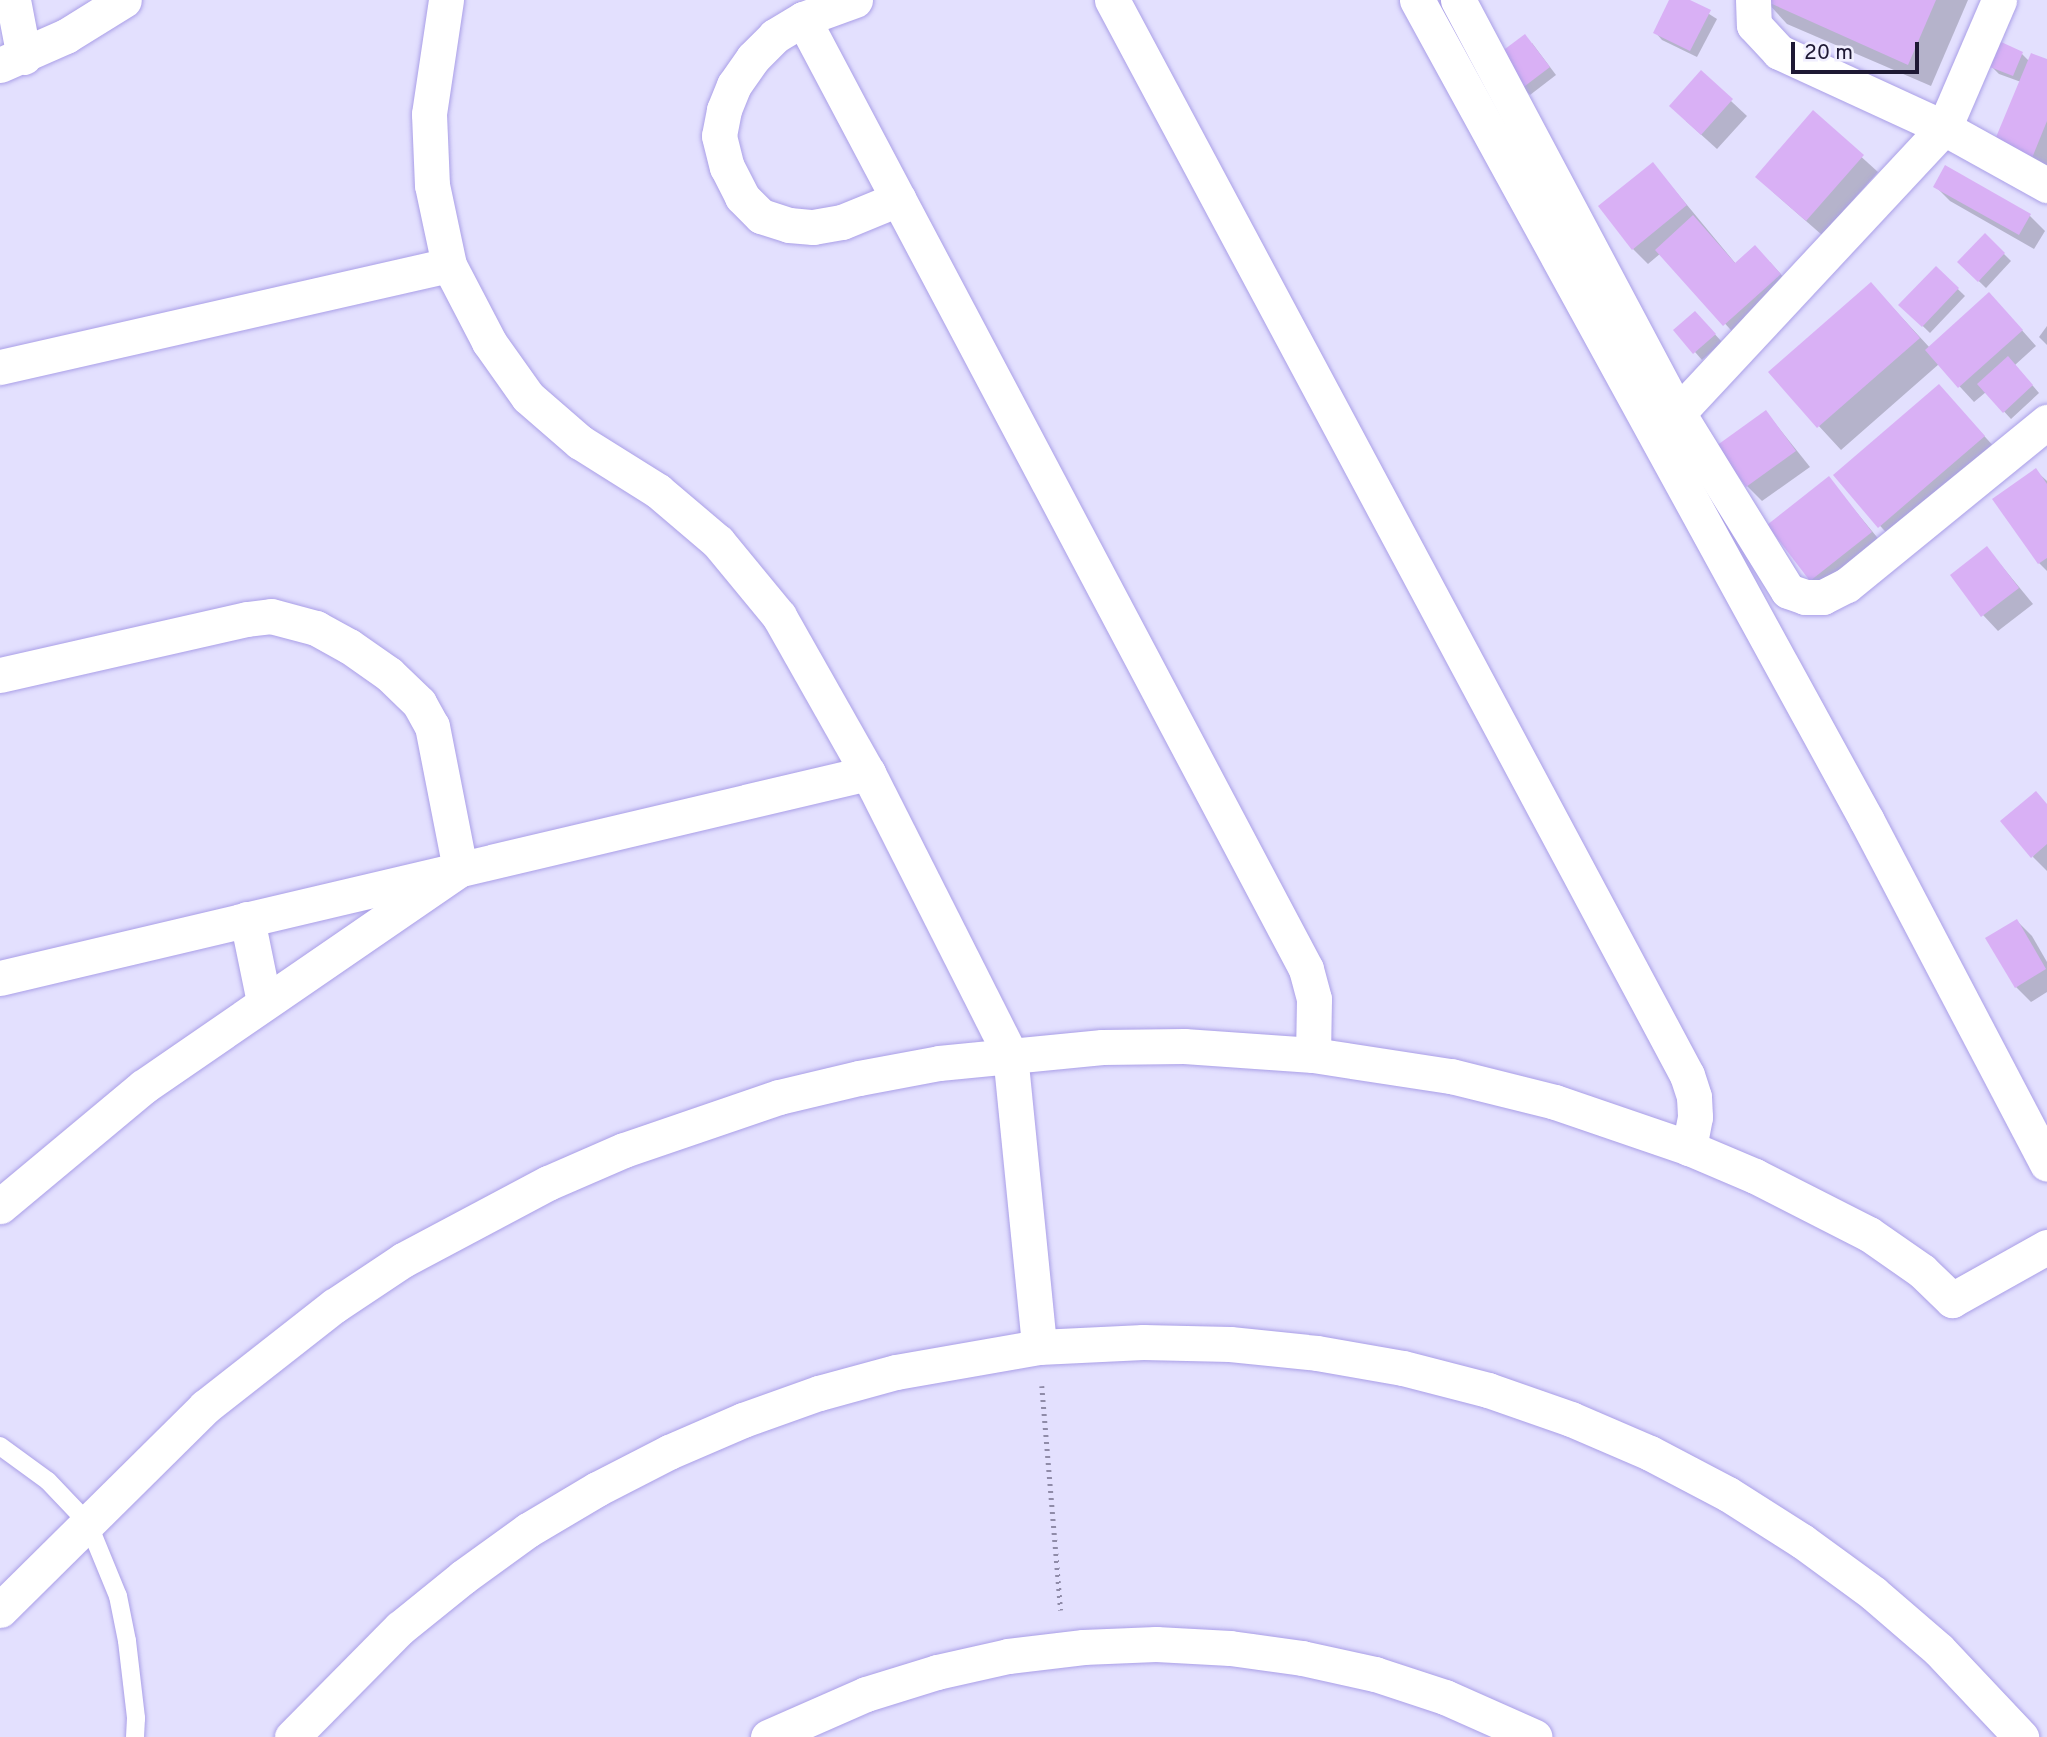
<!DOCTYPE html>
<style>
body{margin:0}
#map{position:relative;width:2047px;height:1737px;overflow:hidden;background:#e3e0fe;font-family:Overpass,sans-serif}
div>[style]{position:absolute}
.shadow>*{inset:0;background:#0003}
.building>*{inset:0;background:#d9b0f5}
.path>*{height:4.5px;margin-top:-2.25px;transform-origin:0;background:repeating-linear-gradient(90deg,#8f8ba8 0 2px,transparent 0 7px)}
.roads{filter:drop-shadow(0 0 2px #aa9fe7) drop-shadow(0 0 2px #aa9fe7)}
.service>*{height:18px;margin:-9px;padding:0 9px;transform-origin:9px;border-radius:9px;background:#fff}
.minor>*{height:35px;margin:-17.5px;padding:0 17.5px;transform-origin:17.5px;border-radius:17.5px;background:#fff}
span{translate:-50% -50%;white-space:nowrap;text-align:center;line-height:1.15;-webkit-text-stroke:7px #f1efff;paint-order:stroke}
.scale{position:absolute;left:1791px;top:42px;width:128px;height:32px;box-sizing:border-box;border:4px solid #1e1934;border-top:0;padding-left:9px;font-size:21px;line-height:24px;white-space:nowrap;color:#1e1934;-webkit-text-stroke:5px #f1efff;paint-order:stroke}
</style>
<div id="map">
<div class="shadow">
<div style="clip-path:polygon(1671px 0,1687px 0,1717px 19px,1697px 57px,1662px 40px,1655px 32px)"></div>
<div style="clip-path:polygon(1765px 0,1968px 0,1931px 86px,1787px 24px)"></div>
<div style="clip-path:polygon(1532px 43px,1556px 75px,1530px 95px,1523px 88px)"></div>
<div style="clip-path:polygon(2022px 54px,2029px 61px,2047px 61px,2047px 172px,2011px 157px,2021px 82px,1999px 74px,1992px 67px)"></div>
<div style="clip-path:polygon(1701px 73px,1747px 116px,1717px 149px,1686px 121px)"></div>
<div style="clip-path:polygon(1813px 113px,1878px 172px,1822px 235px,1773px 192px)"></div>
<div style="clip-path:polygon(1653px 164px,1736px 264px,1770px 262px,1795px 290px,1739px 339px,1661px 253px,1648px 264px,1633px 249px)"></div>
<div style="clip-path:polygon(1935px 186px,2030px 216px,2045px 231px,2034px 249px,1950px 201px)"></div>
<div style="clip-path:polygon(1985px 235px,2011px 261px,1986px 288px,1959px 262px)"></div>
<div style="clip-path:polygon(1936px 268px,1965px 296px,1930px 333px,1901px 305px)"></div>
<div style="clip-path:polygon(1871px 284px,1930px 348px,2004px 310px,2036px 346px,2015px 365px,2039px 393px,2011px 419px,1986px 392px,1974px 402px,1939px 364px,1841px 450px,1770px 373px)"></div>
<div style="clip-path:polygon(1702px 320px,1722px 342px,1702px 360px,1695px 352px)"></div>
<div style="clip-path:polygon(2047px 326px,2047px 345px,2039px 337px)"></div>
<div style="clip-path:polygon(1939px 386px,2006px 460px,1902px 550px,1835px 476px)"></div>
<div style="clip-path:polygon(1766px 412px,1810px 467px,1762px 501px,1747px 486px)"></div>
<div style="clip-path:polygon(2035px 470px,2047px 481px,2047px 571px,2039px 563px)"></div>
<div style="clip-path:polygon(1829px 479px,1886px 548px,1826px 595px,1811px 580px)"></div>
<div style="clip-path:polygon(1987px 548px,2033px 604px,1998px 631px,1983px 615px)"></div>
<div style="clip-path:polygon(2047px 804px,2047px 871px,2033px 857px)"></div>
<div style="clip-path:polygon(2017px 921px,2032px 936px,2047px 962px,2047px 992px,2031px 1002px,2016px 987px)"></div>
</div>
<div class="building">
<div style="clip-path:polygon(1669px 0,1690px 0,1711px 10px,1690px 51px,1653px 33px)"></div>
<div style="clip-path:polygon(1763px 0,1936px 0,1908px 65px)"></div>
<div style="clip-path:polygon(1525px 34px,1550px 67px,1521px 89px,1497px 55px)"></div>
<div style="clip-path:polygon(1999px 41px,2023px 52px,2013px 76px,1990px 67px)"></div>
<div style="clip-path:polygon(2031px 53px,2047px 59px,2047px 121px,2032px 158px,1994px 142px)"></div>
<div style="clip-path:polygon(1701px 70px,1733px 99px,1701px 135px,1669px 106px)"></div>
<div style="clip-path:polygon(1813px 110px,1864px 155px,1806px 221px,1755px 177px)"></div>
<div style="clip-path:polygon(1653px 162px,1687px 205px,1632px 250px,1598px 206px)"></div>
<div style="clip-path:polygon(1945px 165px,2031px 214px,2019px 235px,1933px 187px)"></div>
<div style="clip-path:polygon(1693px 215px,1735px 263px,1755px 245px,1781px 274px,1723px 326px,1655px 250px)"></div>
<div style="clip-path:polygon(1985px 233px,2005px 253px,1978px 282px,1957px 262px)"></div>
<div style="clip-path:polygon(1936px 266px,1959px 288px,1922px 327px,1898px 305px)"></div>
<div style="clip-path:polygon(1871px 282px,1920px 338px,1817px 428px,1768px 372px)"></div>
<div style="clip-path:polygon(1989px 292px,2023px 330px,1958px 388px,1925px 350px)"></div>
<div style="clip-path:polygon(1695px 311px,1716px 334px,1693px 354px,1673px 330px)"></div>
<div style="clip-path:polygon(2008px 356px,2033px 385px,2003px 413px,1977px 384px)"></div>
<div style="clip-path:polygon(1939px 384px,1985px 436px,1878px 528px,1833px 475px)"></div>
<div style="clip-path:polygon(1766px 410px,1796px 451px,1746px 487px,1716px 446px)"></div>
<div style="clip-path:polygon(2036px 468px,2047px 484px,2047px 558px,2038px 564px,1992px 499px)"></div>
<div style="clip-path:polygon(1829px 476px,1872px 532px,1810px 581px,1767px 525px)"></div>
<div style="clip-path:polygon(1987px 546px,2019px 588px,1981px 617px,1950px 575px)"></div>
<div style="clip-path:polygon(2036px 791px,2047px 804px,2047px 844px,2031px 858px,2000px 821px)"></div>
<div style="clip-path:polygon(2017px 919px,2046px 969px,2015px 988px,1985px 938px)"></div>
</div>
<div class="path">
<div style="left:1042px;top:1386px;width:225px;rotate:85.2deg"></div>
</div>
<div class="roads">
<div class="service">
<div style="left:0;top:1446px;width:59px;rotate:36.1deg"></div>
<div style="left:48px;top:1481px;width:58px;rotate:46.4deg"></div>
<div style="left:88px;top:1523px;width:79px;rotate:67.7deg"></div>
<div style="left:118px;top:1596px;width:46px;rotate:78.7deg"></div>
<div style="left:127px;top:1641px;width:78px;rotate:83.3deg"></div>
<div style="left:136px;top:1718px;width:19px;rotate:93deg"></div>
</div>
<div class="minor">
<div style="left:13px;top:0;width:58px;rotate:79.1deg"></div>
<div style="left:446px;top:0;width:115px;rotate:98.5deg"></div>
<div style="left:429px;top:114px;width:71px;rotate:87.6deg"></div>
<div style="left:432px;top:185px;width:82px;rotate:78deg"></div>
<div style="left:449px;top:265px;width:87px;rotate:62.5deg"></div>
<div style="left:489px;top:342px;width:67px;rotate:54.7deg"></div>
<div style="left:528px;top:397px;width:69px;rotate:40.9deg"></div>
<div style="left:580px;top:442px;width:92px;rotate:32.1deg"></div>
<div style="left:658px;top:491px;width:79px;rotate:40.4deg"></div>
<div style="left:718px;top:542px;width:96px;rotate:50.5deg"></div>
<div style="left:779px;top:616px;width:180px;rotate:60.5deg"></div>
<div style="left:868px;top:773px;width:315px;rotate:63.2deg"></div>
<div style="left:1010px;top:1054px;width:294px;rotate:84.3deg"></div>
<div style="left:855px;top:0;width:55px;rotate:159.9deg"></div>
<div style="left:803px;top:19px;width:33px;rotate:149deg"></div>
<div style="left:775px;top:36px;width:31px;rotate:135deg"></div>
<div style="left:753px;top:58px;width:33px;rotate:125deg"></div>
<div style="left:734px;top:85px;width:27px;rotate:112deg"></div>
<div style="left:724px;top:110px;width:26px;rotate:101deg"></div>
<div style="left:719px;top:136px;width:32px;rotate:76deg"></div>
<div style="left:727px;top:167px;width:34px;rotate:63deg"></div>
<div style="left:742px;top:197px;width:27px;rotate:45deg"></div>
<div style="left:761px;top:216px;width:29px;rotate:18deg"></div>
<div style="left:789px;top:225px;width:24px;rotate:5deg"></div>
<div style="left:813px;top:227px;width:29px;rotate:-10deg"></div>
<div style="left:842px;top:222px;width:61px;rotate:-22.3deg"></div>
<div style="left:1112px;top:0;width:1219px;rotate:61.86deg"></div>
<div style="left:1687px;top:1075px;width:23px;rotate:72deg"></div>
<div style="left:1694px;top:1097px;width:20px;rotate:87deg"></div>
<div style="left:1695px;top:1117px;width:32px;rotate:101deg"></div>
<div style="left:1417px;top:0;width:936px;rotate:61.27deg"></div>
<div style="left:1867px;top:821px;width:387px;rotate:62.3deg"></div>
<div style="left:1458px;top:0;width:468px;rotate:62deg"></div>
<div style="left:1678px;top:413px;width:209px;rotate:58.3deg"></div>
<div style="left:1788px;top:591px;width:18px;rotate:19deg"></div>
<div style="left:1805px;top:597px;width:18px"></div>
<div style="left:1823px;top:597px;width:27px;rotate:-27deg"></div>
<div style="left:1847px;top:585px;width:258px;rotate:-39.2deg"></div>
<div style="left:1753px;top:0;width:25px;rotate:88deg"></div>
<div style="left:1754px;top:25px;width:37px;rotate:47deg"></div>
<div style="left:1779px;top:52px;width:182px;rotate:24.7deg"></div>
<div style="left:1944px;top:128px;width:118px;rotate:29deg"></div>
<div style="left:803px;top:19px;width:1075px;rotate:62.1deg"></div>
<div style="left:1306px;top:969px;width:31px;rotate:75deg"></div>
<div style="left:1314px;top:999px;width:56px;rotate:91deg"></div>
<div style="left:0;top:65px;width:72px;rotate:-23.7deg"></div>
<div style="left:66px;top:36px;width:68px;rotate:-31.8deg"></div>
<div style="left:0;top:367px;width:460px;rotate:-12.8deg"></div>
<div style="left:1678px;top:413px;width:390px;rotate:-47deg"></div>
<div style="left:1944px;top:128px;width:139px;rotate:-66.7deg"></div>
<div style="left:0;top:675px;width:253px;rotate:-12.8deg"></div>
<div style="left:247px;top:619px;width:24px;rotate:-7deg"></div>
<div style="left:271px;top:616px;width:47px;rotate:14.9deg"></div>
<div style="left:316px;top:628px;width:38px;rotate:29deg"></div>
<div style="left:349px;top:646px;width:49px;rotate:35deg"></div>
<div style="left:389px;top:674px;width:42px;rotate:44deg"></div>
<div style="left:419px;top:703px;width:26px;rotate:61deg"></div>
<div style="left:432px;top:726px;width:146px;rotate:78.9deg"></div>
<div style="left:460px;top:869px;width:385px;rotate:145.5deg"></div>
<div style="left:143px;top:1087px;width:186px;rotate:140.2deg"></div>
<div style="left:247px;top:919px;width:85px;rotate:78.4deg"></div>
<div style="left:0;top:978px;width:892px;rotate:-13.29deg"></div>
<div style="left:0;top:1610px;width:289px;rotate:-44.7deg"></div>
<div style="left:205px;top:1407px;width:164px;rotate:-38.1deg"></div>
<div style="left:334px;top:1306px;width:83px;rotate:-33.7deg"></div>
<div style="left:403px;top:1260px;width:164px;rotate:-28deg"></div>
<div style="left:548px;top:1183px;width:83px;rotate:-23.5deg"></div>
<div style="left:624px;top:1150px;width:164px;rotate:-18.9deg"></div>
<div style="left:779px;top:1097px;width:82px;rotate:-13.4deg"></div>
<div style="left:859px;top:1078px;width:81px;rotate:-10.6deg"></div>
<div style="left:939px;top:1063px;width:164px;rotate:-5.6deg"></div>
<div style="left:1102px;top:1047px;width:82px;rotate:-0.7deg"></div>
<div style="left:1184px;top:1046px;width:129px;rotate:4deg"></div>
<div style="left:1313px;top:1055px;width:140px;rotate:8.7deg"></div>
<div style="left:1451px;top:1076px;width:107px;rotate:14deg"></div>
<div style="left:1555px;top:1102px;width:142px;rotate:18.9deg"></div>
<div style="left:1689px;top:1148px;width:72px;rotate:23deg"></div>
<div style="left:1755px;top:1176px;width:128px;rotate:27deg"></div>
<div style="left:1869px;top:1234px;width:65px;rotate:34.9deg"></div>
<div style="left:1922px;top:1271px;width:42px;rotate:44deg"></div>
<div style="left:1952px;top:1300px;width:109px;rotate:-29.2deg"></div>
<div style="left:292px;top:1737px;width:153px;rotate:-45.3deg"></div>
<div style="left:400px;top:1628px;width:81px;rotate:-39deg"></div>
<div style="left:463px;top:1577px;width:80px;rotate:-35.9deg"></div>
<div style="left:528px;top:1530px;width:80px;rotate:-30.7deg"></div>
<div style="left:597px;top:1489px;width:81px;rotate:-27.2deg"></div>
<div style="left:669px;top:1452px;width:81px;rotate:-23.4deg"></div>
<div style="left:743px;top:1420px;width:81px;rotate:-19.6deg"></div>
<div style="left:819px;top:1393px;width:80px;rotate:-15.3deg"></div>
<div style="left:896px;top:1372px;width:145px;rotate:-9.9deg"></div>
<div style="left:1039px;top:1347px;width:104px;rotate:-2.8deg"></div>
<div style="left:1143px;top:1342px;width:87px;rotate:1.3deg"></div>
<div style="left:1230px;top:1344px;width:87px;rotate:5.9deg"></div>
<div style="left:1317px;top:1353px;width:87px;rotate:9.9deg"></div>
<div style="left:1403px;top:1368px;width:88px;rotate:14.5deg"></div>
<div style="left:1488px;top:1390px;width:88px;rotate:19.3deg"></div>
<div style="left:1571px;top:1419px;width:86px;rotate:23.3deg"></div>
<div style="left:1650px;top:1453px;width:88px;rotate:27.7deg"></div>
<div style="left:1728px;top:1494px;width:88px;rotate:32.4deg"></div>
<div style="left:1802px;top:1541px;width:88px;rotate:36.2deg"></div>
<div style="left:1873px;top:1593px;width:87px;rotate:40.8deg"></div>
<div style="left:1939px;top:1650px;width:120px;rotate:46.7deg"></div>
<div style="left:768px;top:1737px;width:107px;rotate:-23.7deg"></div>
<div style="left:866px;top:1694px;width:74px;rotate:-17.2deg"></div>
<div style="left:937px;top:1672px;width:73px;rotate:-12.7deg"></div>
<div style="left:1008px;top:1656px;width:76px;rotate:-6.8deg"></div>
<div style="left:1083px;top:1647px;width:73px;rotate:-2.4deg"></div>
<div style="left:1156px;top:1644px;width:74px;rotate:3.1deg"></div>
<div style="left:1230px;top:1648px;width:73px;rotate:7.9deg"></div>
<div style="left:1302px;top:1658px;width:75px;rotate:12.4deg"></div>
<div style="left:1375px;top:1674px;width:74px;rotate:18.2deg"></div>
<div style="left:1445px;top:1697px;width:98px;rotate:24deg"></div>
</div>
</div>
<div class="scale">20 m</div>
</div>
